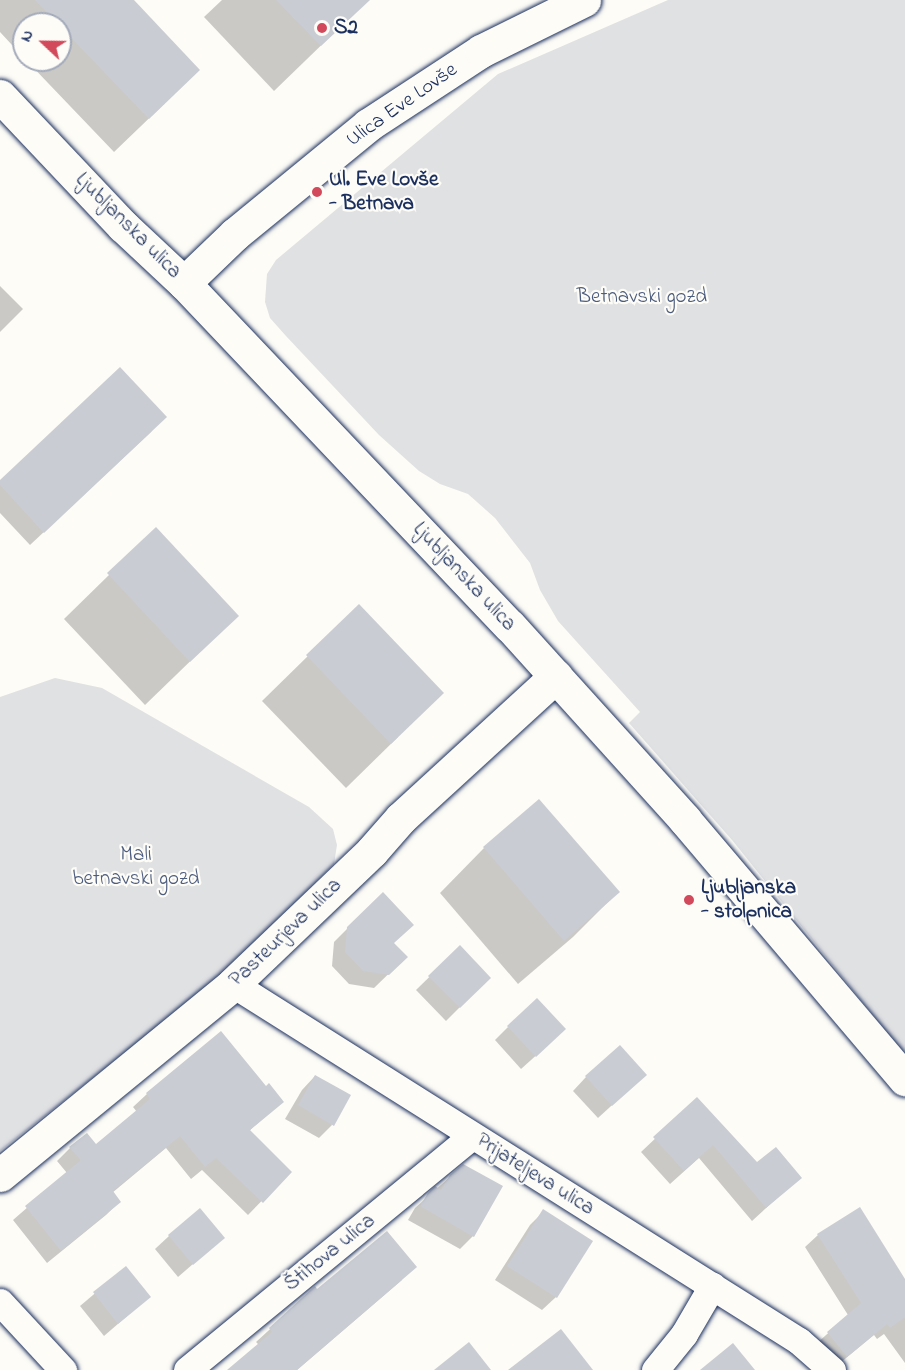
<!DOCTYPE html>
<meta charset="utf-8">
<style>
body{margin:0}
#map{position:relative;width:905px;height:1370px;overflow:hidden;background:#fdfcf7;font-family:"Indie Flower",sans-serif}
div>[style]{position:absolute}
.green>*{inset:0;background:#e0e1e3}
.shadow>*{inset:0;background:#0003}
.building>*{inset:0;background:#c9ccd3}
.roads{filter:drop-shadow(0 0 2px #1b2f5e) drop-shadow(0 0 2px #1b2f5e)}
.street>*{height:27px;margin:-13.5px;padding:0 13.5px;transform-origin:13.5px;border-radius:13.5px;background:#fdfcf7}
.secondary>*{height:33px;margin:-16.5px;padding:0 16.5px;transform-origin:16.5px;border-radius:16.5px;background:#fdfcf7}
.dots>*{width:16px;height:16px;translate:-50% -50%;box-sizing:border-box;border:3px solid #fdfcf7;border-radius:50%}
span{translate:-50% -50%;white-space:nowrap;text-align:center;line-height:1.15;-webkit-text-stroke:4.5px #fdfcf7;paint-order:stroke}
.poi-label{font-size:21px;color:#1b2f5e;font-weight:700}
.left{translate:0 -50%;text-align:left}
.street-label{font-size:21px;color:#1b2f5e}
.park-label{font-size:21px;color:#4c5c7f}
.north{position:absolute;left:12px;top:12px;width:60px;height:60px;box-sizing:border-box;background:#fdfcf7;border:2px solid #a3aaba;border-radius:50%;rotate:292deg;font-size:16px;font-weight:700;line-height:24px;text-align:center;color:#1b2f5e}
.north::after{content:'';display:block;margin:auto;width:21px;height:27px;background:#d1495b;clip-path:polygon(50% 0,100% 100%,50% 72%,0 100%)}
</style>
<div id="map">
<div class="green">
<div style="clip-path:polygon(668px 0,905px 0,905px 1055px,732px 840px,629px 723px,640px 712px,558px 621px,540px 590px,530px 563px,495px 518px,468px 494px,440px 484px,419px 471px,379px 435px,286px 336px,270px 318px,265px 302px,267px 274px,276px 260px,498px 74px)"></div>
<div style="clip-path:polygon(55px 678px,102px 688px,309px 807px,333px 829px,337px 845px,334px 864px,223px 975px,0 1151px,0 697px)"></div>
</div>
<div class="shadow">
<div style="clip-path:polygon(0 0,132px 0,165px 103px,114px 152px,26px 60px,60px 60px,60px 24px,24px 24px,24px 58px,0 32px)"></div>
<div style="clip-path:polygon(222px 0,368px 0,274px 91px,204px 17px)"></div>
<div style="clip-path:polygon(0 286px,23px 309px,0 332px)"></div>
<div style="clip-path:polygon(152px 431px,30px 545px,0 513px,0 482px)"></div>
<div style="clip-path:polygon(156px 529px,237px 616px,145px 705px,64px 619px)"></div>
<div style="clip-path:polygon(359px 606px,398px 737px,346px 788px,262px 701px)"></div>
<div style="clip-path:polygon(484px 848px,618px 892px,573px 937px,518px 984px,440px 893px)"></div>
<div style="clip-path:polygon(348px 928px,393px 943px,406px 957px,374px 988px,349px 984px,332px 966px,334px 942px)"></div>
<div style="clip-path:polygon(460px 947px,489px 978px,446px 1021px,416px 990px)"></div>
<div style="clip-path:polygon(508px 1027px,550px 1043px,521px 1069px,495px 1040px)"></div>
<div style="clip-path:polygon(221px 1033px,266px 1088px,282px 1102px,249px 1131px,290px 1172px,248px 1215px,202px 1170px,191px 1179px,166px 1148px,112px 1193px,119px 1202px,106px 1215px,47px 1263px,13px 1220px,67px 1173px,57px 1161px,70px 1148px,96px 1146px,137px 1112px,133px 1107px,147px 1094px)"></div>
<div style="clip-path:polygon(645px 1075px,598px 1118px,573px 1091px,586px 1077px)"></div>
<div style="clip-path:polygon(315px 1076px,332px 1125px,319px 1138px,285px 1119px,302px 1090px)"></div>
<div style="clip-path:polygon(697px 1099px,757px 1164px,800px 1177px,752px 1221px,699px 1158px,670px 1184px,641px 1152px)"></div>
<div style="clip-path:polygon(451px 1176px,473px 1236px,460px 1249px,408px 1220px,415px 1208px)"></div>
<div style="clip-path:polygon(544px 1211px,556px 1297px,542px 1310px,495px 1280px,530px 1225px)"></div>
<div style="clip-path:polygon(818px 1235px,905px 1282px,905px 1363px,884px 1334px,877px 1339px,874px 1335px,834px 1368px,815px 1345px,848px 1315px,805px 1247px)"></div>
<div style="clip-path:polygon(169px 1236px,223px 1238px,178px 1277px,155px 1249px)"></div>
<div style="clip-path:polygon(125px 1268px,149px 1297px,104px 1336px,80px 1306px)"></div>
<div style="clip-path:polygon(402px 1280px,297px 1370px,229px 1370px,259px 1345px,256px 1342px,315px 1288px,317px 1291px)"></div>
</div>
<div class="building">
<div style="clip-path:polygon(35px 0,134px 0,200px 70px,149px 119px)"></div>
<div style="clip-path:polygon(276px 0,370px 0,321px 46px)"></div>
<div style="clip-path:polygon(120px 367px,167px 417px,44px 533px,0 485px,0 480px)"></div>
<div style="clip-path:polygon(156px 527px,239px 616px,190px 662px,107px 573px)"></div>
<div style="clip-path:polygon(359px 604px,444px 693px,391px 744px,306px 655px)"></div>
<div style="clip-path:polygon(539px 799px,620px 892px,564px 941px,483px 847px)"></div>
<div style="clip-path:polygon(383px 892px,414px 925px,394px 943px,408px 957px,389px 975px,363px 971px,345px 952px,347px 927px)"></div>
<div style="clip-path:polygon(460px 945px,491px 978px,460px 1008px,428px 976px)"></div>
<div style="clip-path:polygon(537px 998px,566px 1029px,536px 1057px,507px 1026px)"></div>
<div style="clip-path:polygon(221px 1031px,266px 1086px,269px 1083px,284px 1102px,250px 1130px,292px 1172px,263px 1203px,216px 1158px,205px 1167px,180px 1136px,113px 1191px,121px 1202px,61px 1251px,25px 1206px,81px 1160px,69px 1147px,87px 1133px,96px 1144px,150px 1099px,146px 1093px)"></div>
<div style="clip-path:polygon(620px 1045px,647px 1075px,612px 1106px,585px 1076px)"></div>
<div style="clip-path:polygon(315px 1075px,351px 1095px,334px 1126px,298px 1105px)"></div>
<div style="clip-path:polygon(697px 1097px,757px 1162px,776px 1147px,802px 1178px,766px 1208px,713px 1145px,684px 1171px,653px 1137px)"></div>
<div style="clip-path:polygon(463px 1164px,503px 1186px,474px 1237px,420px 1206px,428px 1193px,435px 1186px,441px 1190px,450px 1175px)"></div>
<div style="clip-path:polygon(860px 1207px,905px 1279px,905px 1317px,890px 1328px,887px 1324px,847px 1357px,827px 1332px,861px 1303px,817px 1234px)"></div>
<div style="clip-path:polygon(200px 1208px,225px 1238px,193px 1265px,168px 1235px)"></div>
<div style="clip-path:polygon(543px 1209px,593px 1241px,557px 1298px,507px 1266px)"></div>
<div style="clip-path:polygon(387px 1231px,417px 1267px,297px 1370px,227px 1370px,272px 1332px,269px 1328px,315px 1286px,317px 1289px)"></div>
<div style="clip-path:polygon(126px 1266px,151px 1297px,118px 1324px,93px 1292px)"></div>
<div style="clip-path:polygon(561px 1329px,593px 1370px,508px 1370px)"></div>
<div style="clip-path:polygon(469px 1342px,491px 1370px,434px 1370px)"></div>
<div style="clip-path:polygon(733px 1343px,755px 1370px,700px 1370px)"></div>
</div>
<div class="roads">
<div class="street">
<div style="left:233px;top:984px;width:669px;rotate:32.24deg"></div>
<div style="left:799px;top:1341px;width:44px;rotate:41.3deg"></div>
<div style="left:0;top:1302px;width:93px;rotate:47.2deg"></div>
<div style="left:187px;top:1370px;width:369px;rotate:-39.4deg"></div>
<div style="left:655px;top:1370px;width:46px;rotate:-51.1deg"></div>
<div style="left:684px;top:1334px;width:56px;rotate:-59.7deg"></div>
</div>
<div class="secondary">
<div style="left:0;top:96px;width:179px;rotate:46.6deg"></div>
<div style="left:123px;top:226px;width:83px;rotate:43.1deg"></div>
<div style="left:184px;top:283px;width:473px;rotate:46.5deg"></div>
<div style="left:510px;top:626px;width:261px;rotate:47.9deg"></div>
<div style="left:685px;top:820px;width:340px;rotate:49.7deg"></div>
<div style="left:184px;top:283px;width:71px;rotate:-43.9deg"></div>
<div style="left:235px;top:234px;width:172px;rotate:-39.3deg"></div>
<div style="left:368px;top:125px;width:135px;rotate:-33.2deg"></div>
<div style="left:481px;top:51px;width:115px;rotate:-26.3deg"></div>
<div style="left:0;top:1175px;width:301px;rotate:-39.3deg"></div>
<div style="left:233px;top:984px;width:192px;rotate:-43.7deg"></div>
<div style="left:372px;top:851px;width:44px;rotate:-48.7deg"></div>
<div style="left:401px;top:818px;width:210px;rotate:-42.5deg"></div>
</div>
</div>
<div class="dots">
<div style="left:322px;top:28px;background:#d1495b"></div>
<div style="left:317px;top:192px;background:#d1495b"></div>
<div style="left:689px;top:900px;background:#d1495b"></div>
</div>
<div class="poi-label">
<span class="left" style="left:334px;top:28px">S2</span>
<span class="left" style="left:329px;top:192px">Ul. Eve Lovše<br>- Betnava</span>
<span class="left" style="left:701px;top:900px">Ljubljanska<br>- stolpnica</span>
</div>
<div class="street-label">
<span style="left:402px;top:105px;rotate:-35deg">Ulica Eve Lovše</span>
<span style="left:128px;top:226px;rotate:45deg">Ljubljanska ulica</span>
<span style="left:464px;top:577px;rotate:47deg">Ljubljanska ulica</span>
<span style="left:286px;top:933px;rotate:-44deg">Pasteurjeva ulica</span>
<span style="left:535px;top:1175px;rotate:32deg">Prijateljeva ulica</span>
<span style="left:330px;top:1253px;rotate:-39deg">Štihova ulica</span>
</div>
<div class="park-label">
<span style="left:642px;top:297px">Betnavski gozd</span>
<span style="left:136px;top:867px">Mali<br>betnavski gozd</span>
</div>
<div class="north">N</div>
</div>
